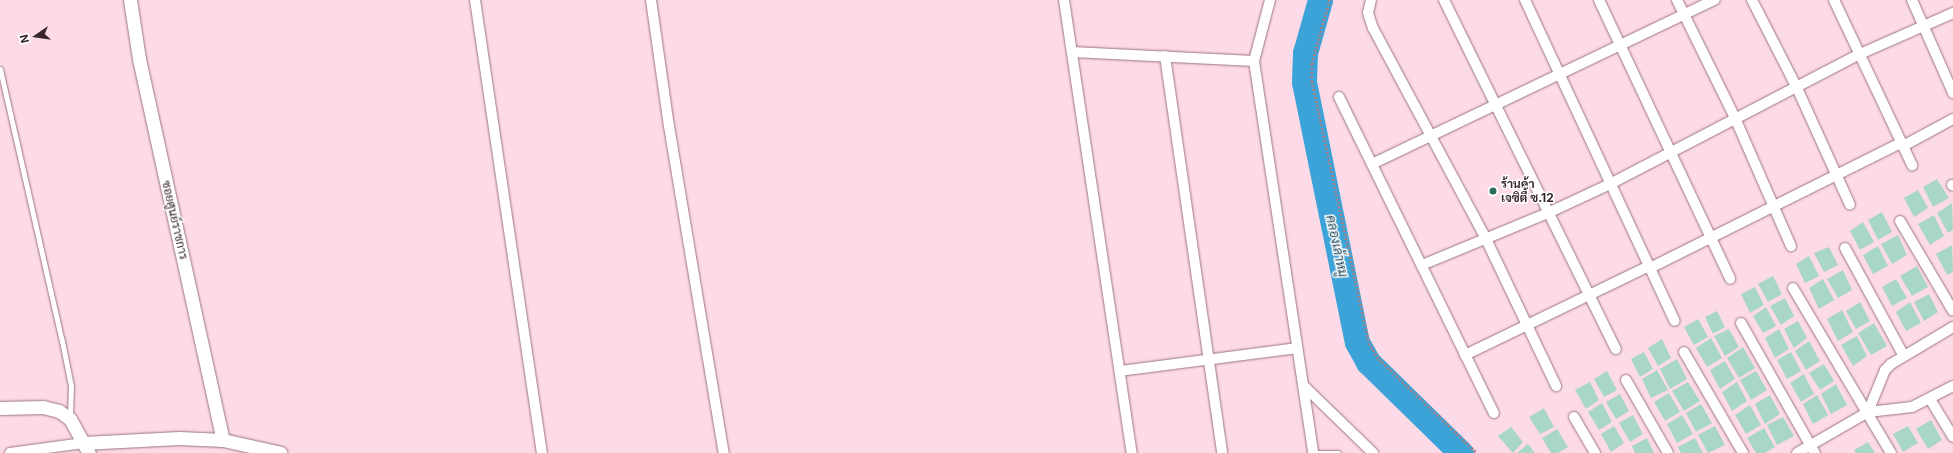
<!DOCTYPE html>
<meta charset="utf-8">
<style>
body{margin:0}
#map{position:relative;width:1953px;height:453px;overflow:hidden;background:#fddae7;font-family:Inter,Sarabun,sans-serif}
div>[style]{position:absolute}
.river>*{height:25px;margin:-12.5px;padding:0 12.5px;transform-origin:12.5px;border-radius:12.5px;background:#3ba3d7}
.building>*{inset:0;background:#a8d7c9}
.path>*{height:2.5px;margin-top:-1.25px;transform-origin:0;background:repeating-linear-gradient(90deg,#9c828b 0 2px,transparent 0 4px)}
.roads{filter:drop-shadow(0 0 1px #9b7482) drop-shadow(0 0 1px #9b7482)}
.service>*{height:5px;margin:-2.5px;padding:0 2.5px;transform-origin:2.5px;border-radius:2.5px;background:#fff}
.minor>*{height:10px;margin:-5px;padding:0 5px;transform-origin:5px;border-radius:5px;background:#fff}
.tertiary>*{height:13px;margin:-6.5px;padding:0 6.5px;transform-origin:6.5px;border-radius:6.5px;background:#fff}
.dots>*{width:11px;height:11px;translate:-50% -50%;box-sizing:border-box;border:2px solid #fff;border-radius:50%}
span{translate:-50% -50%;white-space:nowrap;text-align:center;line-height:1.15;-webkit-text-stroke:3px #fff;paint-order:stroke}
.poi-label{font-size:12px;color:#37262c;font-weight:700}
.left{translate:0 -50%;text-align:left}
.street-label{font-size:12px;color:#37262c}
.water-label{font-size:13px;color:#143f55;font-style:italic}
.north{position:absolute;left:16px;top:16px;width:40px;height:40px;-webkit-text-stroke:3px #fff;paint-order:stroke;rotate:257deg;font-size:11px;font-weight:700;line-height:16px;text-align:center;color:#37262c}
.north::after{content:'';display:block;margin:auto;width:14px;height:18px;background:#37262c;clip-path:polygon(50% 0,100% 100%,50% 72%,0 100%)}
</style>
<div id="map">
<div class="river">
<div style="left:1320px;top:0;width:55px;rotate:105.8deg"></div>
<div style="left:1305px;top:53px;width:29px;rotate:92deg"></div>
<div style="left:1304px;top:82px;width:265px;rotate:78.5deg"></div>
<div style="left:1357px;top:342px;width:23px;rotate:61deg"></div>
<div style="left:1368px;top:362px;width:130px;rotate:44.4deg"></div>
</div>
<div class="building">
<div style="clip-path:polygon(1937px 179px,1949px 198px,1933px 207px,1923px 187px)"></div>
<div style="clip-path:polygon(1918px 190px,1928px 208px,1914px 217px,1904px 198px)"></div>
<div style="clip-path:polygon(1952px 203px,1953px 230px,1948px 233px,1937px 213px)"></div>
<div style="clip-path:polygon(1882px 212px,1892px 232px,1878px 240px,1868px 220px)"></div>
<div style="clip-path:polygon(1934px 215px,1944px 236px,1930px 245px,1918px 224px)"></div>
<div style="clip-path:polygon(1863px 222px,1874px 242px,1860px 250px,1850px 231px)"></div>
<div style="clip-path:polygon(1898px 235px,1907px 255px,1892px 264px,1881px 244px)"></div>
<div style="clip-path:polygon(1952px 245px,1953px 272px,1947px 275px,1936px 254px)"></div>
<div style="clip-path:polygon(1878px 246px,1888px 266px,1873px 274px,1863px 255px)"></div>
<div style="clip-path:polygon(1829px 247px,1838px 265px,1824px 272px,1814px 253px)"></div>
<div style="clip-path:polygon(1809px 256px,1819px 276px,1805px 283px,1796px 264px)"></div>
<div style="clip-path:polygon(1917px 266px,1928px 287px,1912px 296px,1900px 276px)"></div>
<div style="clip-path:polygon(1843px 270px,1852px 290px,1838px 298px,1827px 279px)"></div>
<div style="clip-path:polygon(1773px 276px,1782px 294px,1768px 302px,1758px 284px)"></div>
<div style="clip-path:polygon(1823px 279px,1834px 300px,1819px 309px,1809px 288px)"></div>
<div style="clip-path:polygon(1896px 279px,1907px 298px,1892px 306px,1882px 287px)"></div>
<div style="clip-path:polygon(1755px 287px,1764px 305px,1750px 313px,1741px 294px)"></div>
<div style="clip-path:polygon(1929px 294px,1938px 312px,1924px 321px,1914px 302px)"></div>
<div style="clip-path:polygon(1785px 298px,1794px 316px,1781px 325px,1770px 306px)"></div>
<div style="clip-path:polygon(1860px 302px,1870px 321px,1856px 329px,1846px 311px)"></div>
<div style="clip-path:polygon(1910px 302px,1921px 323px,1906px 331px,1896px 312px)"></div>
<div style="clip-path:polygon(1766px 307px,1776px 326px,1763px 333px,1753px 316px)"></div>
<div style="clip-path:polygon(1842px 310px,1853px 332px,1838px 341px,1827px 319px)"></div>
<div style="clip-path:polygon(1717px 311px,1725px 327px,1713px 334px,1705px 317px)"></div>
<div style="clip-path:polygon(1698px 319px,1708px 337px,1694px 345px,1684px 327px)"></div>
<div style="clip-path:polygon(1798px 321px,1807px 338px,1794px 348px,1784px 329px)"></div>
<div style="clip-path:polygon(1874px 323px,1887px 346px,1871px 355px,1858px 333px)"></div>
<div style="clip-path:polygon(1729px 329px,1739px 347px,1725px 356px,1714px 336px)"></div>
<div style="clip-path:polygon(1779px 329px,1789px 349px,1775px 358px,1765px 338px)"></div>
<div style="clip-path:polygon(1857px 336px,1867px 356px,1853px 366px,1841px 345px)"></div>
<div style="clip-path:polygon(1711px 338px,1722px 358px,1707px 367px,1696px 348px)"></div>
<div style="clip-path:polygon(1662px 339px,1671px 358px,1658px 366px,1648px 348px)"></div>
<div style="clip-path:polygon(1809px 341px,1820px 361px,1806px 370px,1795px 351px)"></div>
<div style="clip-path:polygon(1743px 347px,1755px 368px,1739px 378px,1727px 358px)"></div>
<div style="clip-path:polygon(1644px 352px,1653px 369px,1640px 377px,1631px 359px)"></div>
<div style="clip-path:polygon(1791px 352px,1801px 371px,1787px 379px,1777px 360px)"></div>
<div style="clip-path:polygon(1677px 359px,1687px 379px,1670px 389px,1660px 369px)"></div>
<div style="clip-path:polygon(1725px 361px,1735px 379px,1720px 389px,1710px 370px)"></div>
<div style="clip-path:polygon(1824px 364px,1834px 381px,1820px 390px,1809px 373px)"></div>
<div style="clip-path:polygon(1657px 370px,1668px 390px,1651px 398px,1642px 379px)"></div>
<div style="clip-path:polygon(1607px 371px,1617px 390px,1604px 397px,1594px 379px)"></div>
<div style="clip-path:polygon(1756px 371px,1767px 390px,1751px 400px,1740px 380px)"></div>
<div style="clip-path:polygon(1804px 374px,1814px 394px,1801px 402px,1790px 383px)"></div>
<div style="clip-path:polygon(1590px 382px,1599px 400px,1586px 409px,1575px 390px)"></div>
<div style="clip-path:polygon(1688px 382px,1700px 401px,1684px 411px,1672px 391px)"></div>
<div style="clip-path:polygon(1737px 382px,1747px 401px,1732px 411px,1722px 392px)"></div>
<div style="clip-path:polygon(1836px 384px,1847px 405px,1831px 414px,1821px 394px)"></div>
<div style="clip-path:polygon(1669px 393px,1680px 412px,1665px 421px,1654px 402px)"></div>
<div style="clip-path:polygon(1620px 394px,1629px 411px,1616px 419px,1606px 402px)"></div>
<div style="clip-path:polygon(1770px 395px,1780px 414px,1765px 424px,1755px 404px)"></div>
<div style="clip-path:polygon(1817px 395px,1828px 415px,1813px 424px,1803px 404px)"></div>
<div style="clip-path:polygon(1602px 403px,1612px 422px,1599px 430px,1588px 412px)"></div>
<div style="clip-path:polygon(1701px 404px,1712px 423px,1696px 432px,1686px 413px)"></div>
<div style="clip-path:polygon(1750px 405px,1761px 425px,1746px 434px,1735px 415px)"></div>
<div style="clip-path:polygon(1544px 408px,1554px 427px,1540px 434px,1529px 417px)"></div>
<div style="clip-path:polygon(1633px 415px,1643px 434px,1630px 442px,1619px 423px)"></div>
<div style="clip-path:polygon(1682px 415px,1693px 434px,1677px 443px,1667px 424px)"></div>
<div style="clip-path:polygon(1783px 417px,1794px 436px,1777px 445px,1767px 425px)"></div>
<div style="clip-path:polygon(1931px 420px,1942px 440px,1928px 449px,1916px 429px)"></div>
<div style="clip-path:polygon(1614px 426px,1624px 443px,1611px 452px,1601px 434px)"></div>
<div style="clip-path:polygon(1715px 426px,1725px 445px,1708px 453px,1698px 435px)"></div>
<div style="clip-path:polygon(1908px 426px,1918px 443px,1903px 452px,1893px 434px)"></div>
<div style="clip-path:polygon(1511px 427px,1523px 442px,1513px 453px,1498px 436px)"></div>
<div style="clip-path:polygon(1764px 428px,1775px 447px,1765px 453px,1756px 453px,1747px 438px)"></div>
<div style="clip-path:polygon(1557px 429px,1568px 447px,1558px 453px,1551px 453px,1542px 438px)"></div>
<div style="clip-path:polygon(1647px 438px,1654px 453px,1635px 453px,1632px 446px)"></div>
<div style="clip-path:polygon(1695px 438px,1703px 453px,1681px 453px,1678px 447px)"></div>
<div style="clip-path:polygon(1868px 442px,1875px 453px,1856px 453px,1854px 450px)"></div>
<div style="clip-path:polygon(1528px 444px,1535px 453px,1517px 453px)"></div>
</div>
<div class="path">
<div style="left:1330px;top:0;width:66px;rotate:105.7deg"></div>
<div style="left:1312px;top:64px;width:17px;rotate:90deg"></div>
<div style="left:1312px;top:81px;width:268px;rotate:77.7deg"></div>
<div style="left:1369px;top:343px;width:19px;rotate:58deg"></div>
<div style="left:1379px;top:359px;width:136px;rotate:43.8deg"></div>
</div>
<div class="roads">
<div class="service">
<div style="left:0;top:69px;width:279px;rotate:77.2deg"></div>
<div style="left:62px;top:341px;width:46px;rotate:78.7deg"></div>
<div style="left:71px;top:386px;width:32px;rotate:92deg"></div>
<div style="left:1313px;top:453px;width:25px"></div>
</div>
<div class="minor">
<div style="left:475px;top:0;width:458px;rotate:81.6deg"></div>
<div style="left:651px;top:0;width:127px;rotate:81.9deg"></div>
<div style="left:669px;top:126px;width:332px;rotate:80.5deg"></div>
<div style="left:1064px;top:0;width:458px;rotate:81.5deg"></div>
<div style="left:1270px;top:0;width:63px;rotate:104.7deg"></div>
<div style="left:1254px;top:61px;width:396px;rotate:81.4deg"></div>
<div style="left:1371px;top:0;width:13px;rotate:103deg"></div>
<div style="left:1368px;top:13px;width:16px;rotate:72deg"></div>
<div style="left:1373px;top:28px;width:239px;rotate:61.8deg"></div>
<div style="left:1486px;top:239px;width:163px;rotate:64.5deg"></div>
<div style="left:1444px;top:0;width:389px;rotate:63.8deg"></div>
<div style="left:1525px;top:0;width:354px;rotate:65deg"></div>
<div style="left:1599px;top:0;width:308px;rotate:64.8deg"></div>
<div style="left:1677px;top:0;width:131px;rotate:63.8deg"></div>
<div style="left:1735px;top:118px;width:140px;rotate:66.4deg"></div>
<div style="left:1752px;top:0;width:99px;rotate:62.9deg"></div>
<div style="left:1797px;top:88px;width:128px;rotate:65.6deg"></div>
<div style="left:1834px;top:0;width:183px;rotate:64.7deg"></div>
<div style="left:1912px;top:0;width:102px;rotate:66.2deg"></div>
<div style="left:1072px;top:52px;width:182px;rotate:2.8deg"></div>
<div style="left:1165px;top:56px;width:401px;rotate:81.8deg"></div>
<div style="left:1339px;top:97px;width:352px;rotate:63.9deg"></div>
<div style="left:1903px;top:146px;width:57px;rotate:-28.4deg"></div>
<div style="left:1372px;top:164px;width:380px;rotate:-25.6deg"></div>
<div style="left:1952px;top:185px;width:1px;rotate:45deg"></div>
<div style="left:1900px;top:221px;width:104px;rotate:59.5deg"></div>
<div style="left:1845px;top:248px;width:123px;rotate:61.4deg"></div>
<div style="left:1422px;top:265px;width:139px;rotate:-22.5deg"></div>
<div style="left:1550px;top:212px;width:66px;rotate:-25deg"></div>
<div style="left:1610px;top:184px;width:282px;rotate:-27.5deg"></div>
<div style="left:1860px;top:54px;width:102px;rotate:-23.8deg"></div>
<div style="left:1650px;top:268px;width:280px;rotate:-26.5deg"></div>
<div style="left:1793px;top:288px;width:192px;rotate:59.3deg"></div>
<div style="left:1741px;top:323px;width:150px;rotate:60.4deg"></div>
<div style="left:1684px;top:352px;width:117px;rotate:59.7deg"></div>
<div style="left:1465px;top:355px;width:204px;rotate:-25.8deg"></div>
<div style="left:1120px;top:371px;width:178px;rotate:-7.4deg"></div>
<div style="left:1626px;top:380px;width:84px;rotate:60.1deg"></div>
<div style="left:1305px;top:387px;width:95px;rotate:44.1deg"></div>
<div style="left:1930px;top:399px;width:44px;rotate:58.8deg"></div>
<div style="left:1868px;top:412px;width:45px;rotate:-68deg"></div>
<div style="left:1885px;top:370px;width:8px;rotate:-45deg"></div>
<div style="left:1891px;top:364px;width:72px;rotate:-30.8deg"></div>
<div style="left:1574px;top:417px;width:42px;rotate:59.7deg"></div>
<div style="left:10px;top:453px;width:74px;rotate:-7.8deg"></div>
<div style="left:1797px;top:453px;width:82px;rotate:-30deg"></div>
<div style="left:1868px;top:412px;width:44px;rotate:-6.5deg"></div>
<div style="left:1912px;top:407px;width:46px;rotate:-27.1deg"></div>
</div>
<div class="tertiary">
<div style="left:130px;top:0;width:60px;rotate:81.3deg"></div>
<div style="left:139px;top:59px;width:390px;rotate:77.6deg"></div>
<div style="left:0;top:408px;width:43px;rotate:-1.3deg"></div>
<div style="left:43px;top:407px;width:16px;rotate:14deg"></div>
<div style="left:59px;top:411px;width:14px;rotate:36deg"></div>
<div style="left:70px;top:419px;width:39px;rotate:61deg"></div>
<div style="left:83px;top:443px;width:96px;rotate:-3deg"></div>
<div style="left:179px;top:438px;width:44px;rotate:2.6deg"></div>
<div style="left:223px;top:440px;width:59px;rotate:12.6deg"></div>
</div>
</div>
<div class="dots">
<div style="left:1493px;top:191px;background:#2a6c5c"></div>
</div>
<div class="poi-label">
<span class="left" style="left:1501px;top:191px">ร้านค้า<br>เจซิตี้ ซ.12</span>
</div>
<div class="street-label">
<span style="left:175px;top:220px;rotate:77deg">ซอยศูนย์ราชการ</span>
</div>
<div class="water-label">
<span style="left:1337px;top:246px;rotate:78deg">คลองเล้าหมู</span>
</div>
<div class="north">N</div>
</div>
